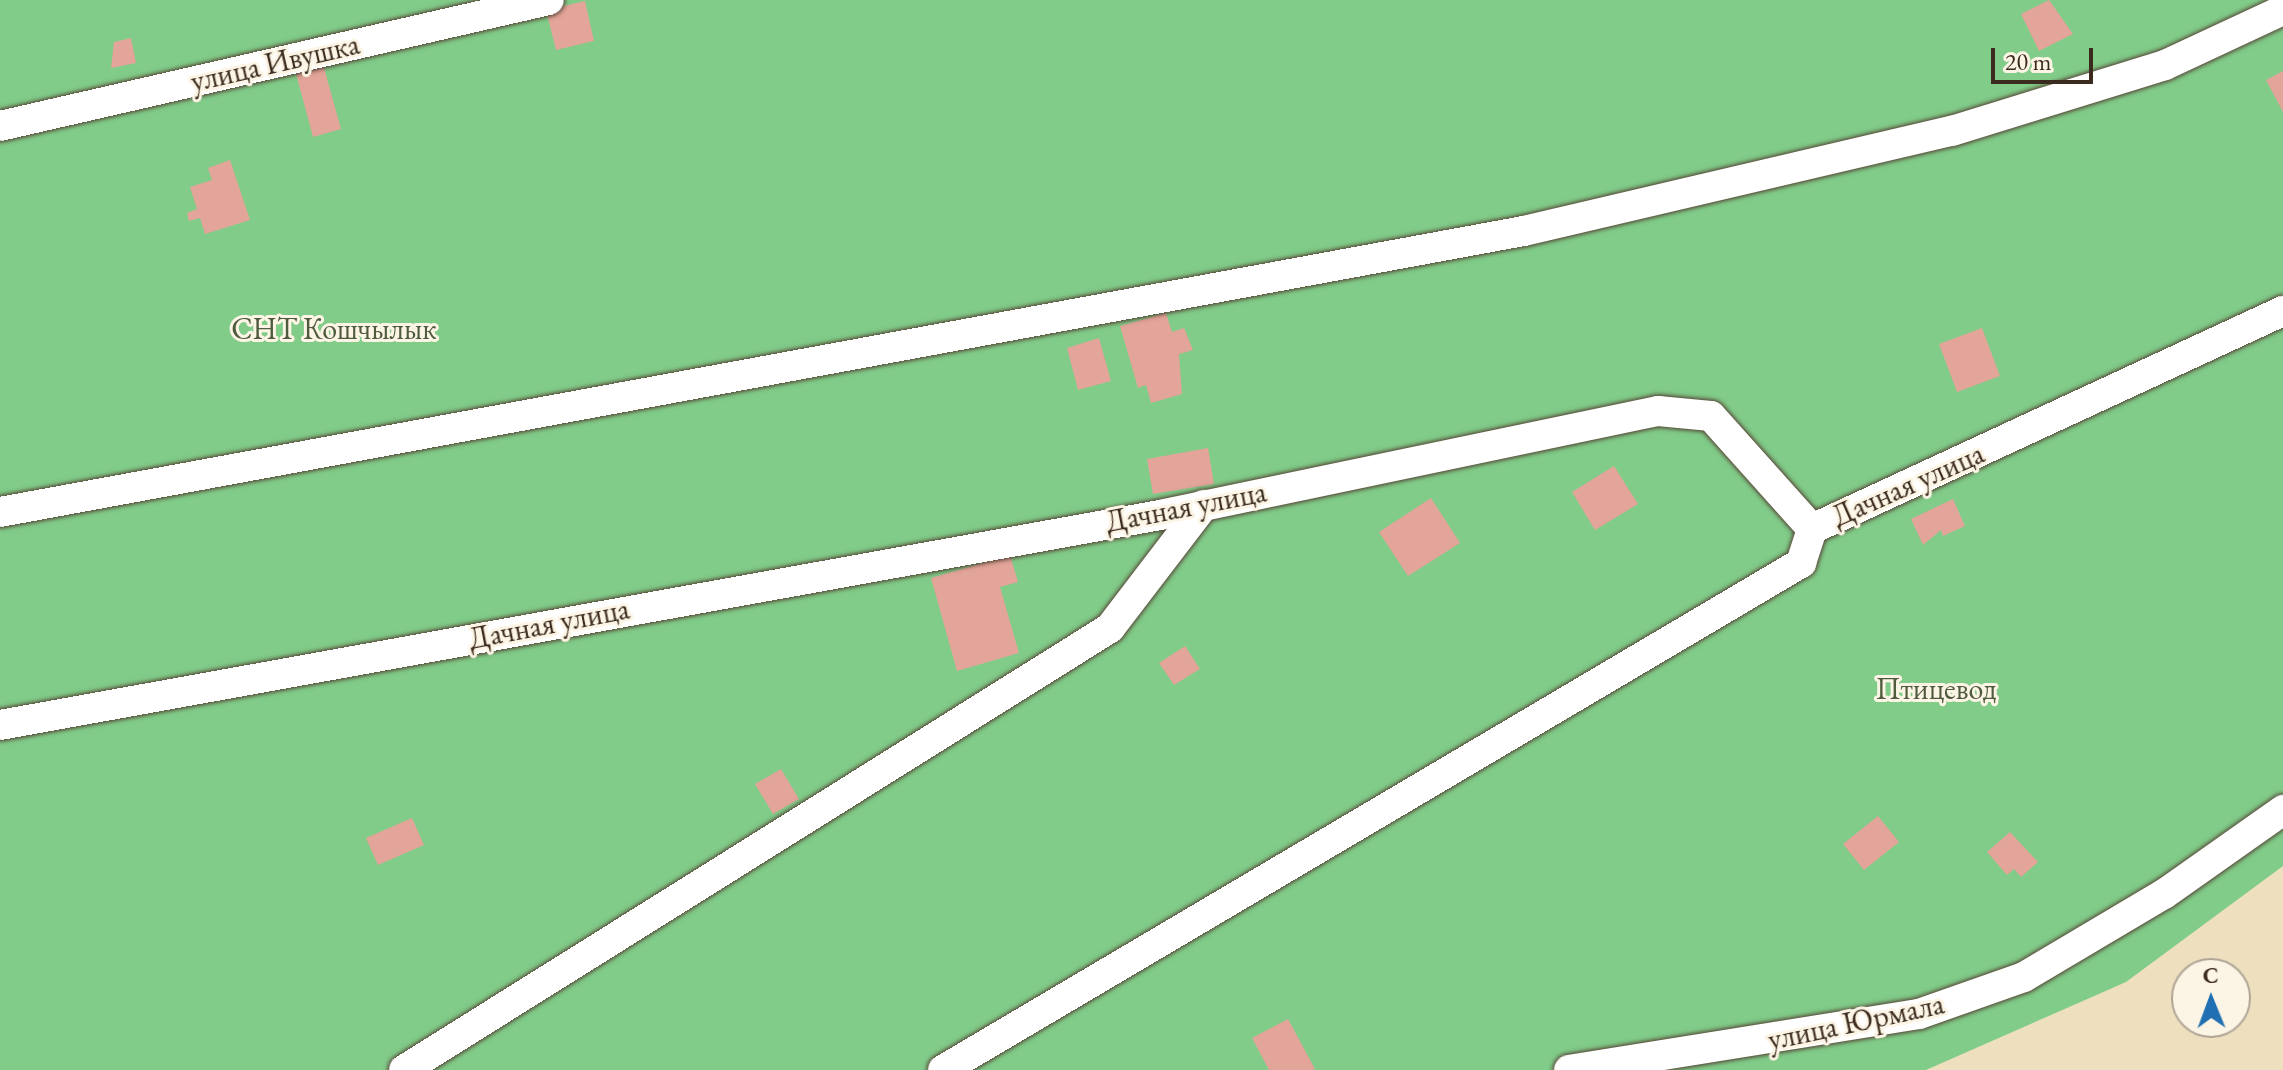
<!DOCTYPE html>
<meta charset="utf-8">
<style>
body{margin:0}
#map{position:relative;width:2283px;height:1070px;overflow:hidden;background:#eee0be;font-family:"EB Garamond",serif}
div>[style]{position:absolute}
.green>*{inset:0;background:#81cc89}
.building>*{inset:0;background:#e3a499}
.roads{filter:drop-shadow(0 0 2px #564536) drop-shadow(0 0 2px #564536)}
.street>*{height:30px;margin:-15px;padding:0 15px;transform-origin:15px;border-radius:15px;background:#fff}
span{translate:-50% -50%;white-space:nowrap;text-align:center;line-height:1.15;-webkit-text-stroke:6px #fcf5e5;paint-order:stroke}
.street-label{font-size:30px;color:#3b2a1e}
.park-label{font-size:30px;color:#505b3e}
.north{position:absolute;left:2171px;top:958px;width:80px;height:80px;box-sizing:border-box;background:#fcf5e5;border:2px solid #afa495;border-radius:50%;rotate:359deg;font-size:22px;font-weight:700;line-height:32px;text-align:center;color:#3b2a1e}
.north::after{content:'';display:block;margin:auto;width:28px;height:36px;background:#1f6fb2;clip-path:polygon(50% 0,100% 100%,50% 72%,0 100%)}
.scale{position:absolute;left:1991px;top:48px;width:102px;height:36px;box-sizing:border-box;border:4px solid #3b2a1e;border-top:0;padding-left:10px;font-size:24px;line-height:28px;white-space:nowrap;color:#3b2a1e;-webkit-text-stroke:6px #fcf5e5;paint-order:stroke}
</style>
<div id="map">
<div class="green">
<div style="clip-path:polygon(0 0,2283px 0,2283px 866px,2126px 982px,1926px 1070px,0 1070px)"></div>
</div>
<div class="building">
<div style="clip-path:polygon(2049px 0,2073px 34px,2039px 51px,2021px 14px)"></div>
<div style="clip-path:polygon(585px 1px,594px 41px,556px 50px,546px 10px)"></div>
<div style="clip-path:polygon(131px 38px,136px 63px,111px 68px,114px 42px)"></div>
<div style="clip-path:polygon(323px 64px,341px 129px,313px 137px,295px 70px)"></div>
<div style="clip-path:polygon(2283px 71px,2283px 112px,2266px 80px)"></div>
<div style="clip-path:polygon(230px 160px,250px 220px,205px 234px,200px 218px,189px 221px,187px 213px,197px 209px,190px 187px,212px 180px,208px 168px)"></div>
<div style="clip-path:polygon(1166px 313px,1172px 332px,1184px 328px,1193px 350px,1179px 354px,1182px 394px,1151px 403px,1146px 385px,1138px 388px,1120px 326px)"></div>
<div style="clip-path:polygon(1982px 328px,2000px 376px,1957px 392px,1939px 344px)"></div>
<div style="clip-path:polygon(1099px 338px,1111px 381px,1078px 390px,1067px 348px)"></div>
<div style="clip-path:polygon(1208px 448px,1214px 484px,1153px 494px,1147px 459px)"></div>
<div style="clip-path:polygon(1614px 466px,1638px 504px,1595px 530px,1572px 492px)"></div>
<div style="clip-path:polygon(1431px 498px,1460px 543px,1408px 576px,1379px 532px)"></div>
<div style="clip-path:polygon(1953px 499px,1965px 526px,1943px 536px,1941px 530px,1923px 545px,1911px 519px)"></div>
<div style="clip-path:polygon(1010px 555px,1018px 582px,1000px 587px,1019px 653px,957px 671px,931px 578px)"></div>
<div style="clip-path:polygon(1185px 646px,1200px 669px,1174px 685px,1159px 663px)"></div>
<div style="clip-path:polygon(781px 769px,799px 799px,773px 814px,755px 784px)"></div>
<div style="clip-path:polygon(1878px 816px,1899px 842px,1864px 870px,1843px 844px)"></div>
<div style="clip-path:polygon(412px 818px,424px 845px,378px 865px,366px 838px)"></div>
<div style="clip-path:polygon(2010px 832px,2038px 862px,2021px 877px,2014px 869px,2007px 875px,1987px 852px)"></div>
<div style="clip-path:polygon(1288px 1019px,1315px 1069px,1312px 1070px,1269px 1070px,1252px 1038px)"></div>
</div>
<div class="roads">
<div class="street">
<div style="left:0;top:126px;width:563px;rotate:-12.93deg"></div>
<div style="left:0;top:512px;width:1550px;rotate:-10.45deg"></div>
<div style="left:1524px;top:231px;width:440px;rotate:-13.2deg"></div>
<div style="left:1952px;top:131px;width:223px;rotate:-17.2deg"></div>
<div style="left:2165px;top:65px;width:130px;rotate:-25deg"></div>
<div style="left:0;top:725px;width:1179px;rotate:-10.26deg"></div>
<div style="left:1160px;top:515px;width:509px;rotate:-11.8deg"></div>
<div style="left:1658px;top:411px;width:53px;rotate:5.4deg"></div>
<div style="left:1711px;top:416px;width:152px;rotate:48.2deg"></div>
<div style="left:1812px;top:529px;width:519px;rotate:-24.84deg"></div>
<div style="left:404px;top:1070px;width:833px;rotate:-32.05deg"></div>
<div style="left:1110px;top:628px;width:155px;rotate:-52.6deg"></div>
<div style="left:943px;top:1070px;width:997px;rotate:-30.58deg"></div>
<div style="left:1801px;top:563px;width:36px;rotate:-72deg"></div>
<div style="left:1569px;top:1070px;width:354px;rotate:-9.1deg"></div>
<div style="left:1919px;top:1014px;width:111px;rotate:-19.4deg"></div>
<div style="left:2024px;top:977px;width:163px;rotate:-30.7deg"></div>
<div style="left:2164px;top:894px;width:146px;rotate:-35.2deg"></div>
</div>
</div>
<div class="street-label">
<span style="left:275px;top:63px;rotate:-13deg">улица Ивушка</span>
<span style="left:1908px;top:485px;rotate:-24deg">Дачная улица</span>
<span style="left:1186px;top:507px;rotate:-11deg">Дачная улица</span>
<span style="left:549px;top:624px;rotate:-11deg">Дачная улица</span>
<span style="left:1856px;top:1022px;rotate:-12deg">улица Юрмала</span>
</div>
<div class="park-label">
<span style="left:334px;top:329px">СНТ Кошчылык</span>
<span style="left:1936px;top:689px">Птицевод</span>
</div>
<div class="north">С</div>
<div class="scale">20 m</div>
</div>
